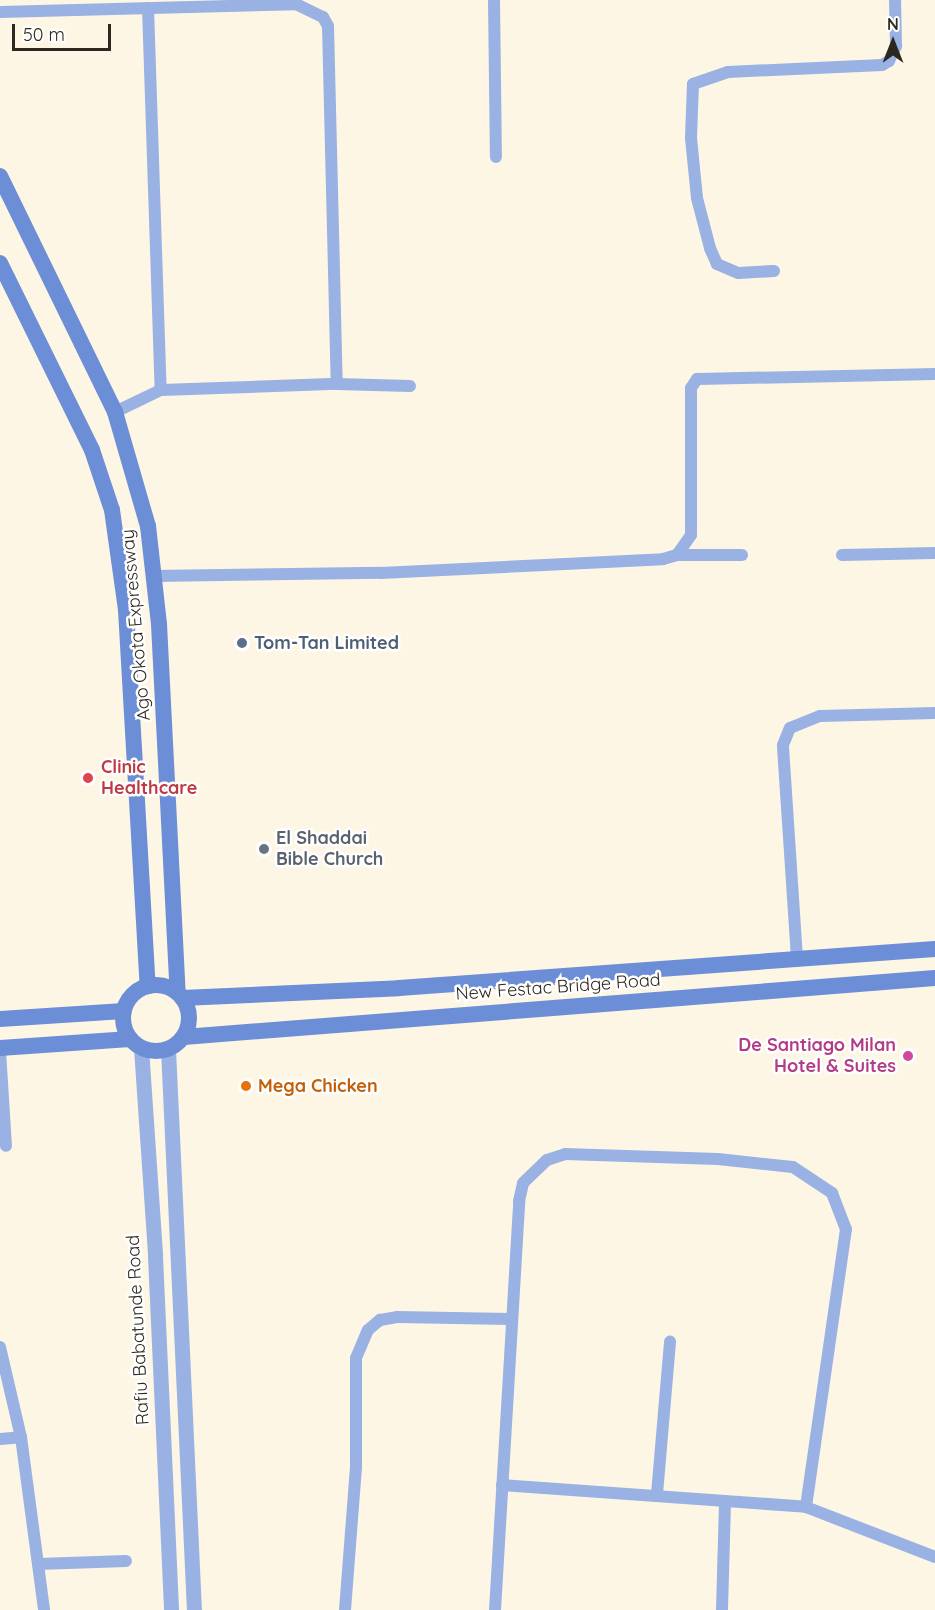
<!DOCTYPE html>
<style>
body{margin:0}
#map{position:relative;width:935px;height:1610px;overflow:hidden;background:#fef6e4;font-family:Quicksand,sans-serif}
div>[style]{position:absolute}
.minor>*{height:12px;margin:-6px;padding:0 6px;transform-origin:6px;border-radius:6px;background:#99b2e3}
.tertiary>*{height:15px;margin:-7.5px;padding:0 7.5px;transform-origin:7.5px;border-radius:7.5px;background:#99b2e3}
.secondary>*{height:16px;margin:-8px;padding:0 8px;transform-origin:8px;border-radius:8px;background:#6c8ed7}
.secondary>.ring{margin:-8px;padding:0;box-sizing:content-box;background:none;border:16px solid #6c8ed7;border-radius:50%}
.dots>*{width:16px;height:16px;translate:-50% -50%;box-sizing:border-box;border:3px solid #fff;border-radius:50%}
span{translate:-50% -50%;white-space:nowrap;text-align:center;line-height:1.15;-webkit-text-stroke:5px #fff;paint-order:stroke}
.street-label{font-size:18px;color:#2d281d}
.service-label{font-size:18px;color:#4e5e75;font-weight:700}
.left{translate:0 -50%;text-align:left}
.health-label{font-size:18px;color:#be3a42;font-weight:700}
.worship-label{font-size:18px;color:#5b616d;font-weight:700}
.hotel-label{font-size:18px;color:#b23c85;font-weight:700}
.right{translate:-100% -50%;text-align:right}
.food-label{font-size:18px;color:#c56008;font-weight:700}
.north{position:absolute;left:863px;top:12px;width:60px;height:60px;-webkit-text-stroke:4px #fff;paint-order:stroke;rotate:0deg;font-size:16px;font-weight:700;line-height:24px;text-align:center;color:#2d281d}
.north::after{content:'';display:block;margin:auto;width:21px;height:27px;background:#2d281d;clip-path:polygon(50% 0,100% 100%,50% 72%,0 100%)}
.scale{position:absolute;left:12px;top:24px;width:99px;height:27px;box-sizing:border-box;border:3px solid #2d281d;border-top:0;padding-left:8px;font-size:18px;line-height:21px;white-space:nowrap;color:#2d281d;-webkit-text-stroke:4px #fff;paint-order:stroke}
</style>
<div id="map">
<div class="minor">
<div style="left:494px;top:0;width:157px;rotate:89.3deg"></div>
<div style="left:148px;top:8px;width:382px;rotate:88.1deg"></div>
<div style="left:0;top:12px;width:296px;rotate:-1.5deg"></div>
<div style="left:296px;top:4px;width:30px;rotate:26deg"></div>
<div style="left:323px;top:17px;width:10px;rotate:61deg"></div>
<div style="left:328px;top:26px;width:358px;rotate:88.6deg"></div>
<div style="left:774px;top:271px;width:36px;rotate:177deg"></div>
<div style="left:738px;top:273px;width:23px;rotate:-157deg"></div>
<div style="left:717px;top:264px;width:17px;rotate:-114deg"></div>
<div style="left:710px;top:248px;width:52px;rotate:-104.6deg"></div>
<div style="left:697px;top:198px;width:60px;rotate:-95.7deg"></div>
<div style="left:691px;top:138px;width:54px;rotate:-87.9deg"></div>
<div style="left:693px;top:84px;width:37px;rotate:-19deg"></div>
<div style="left:728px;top:72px;width:154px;rotate:-2.6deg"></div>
<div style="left:882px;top:65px;width:8px;rotate:-30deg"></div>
<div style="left:889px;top:61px;width:17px;rotate:-65deg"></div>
<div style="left:896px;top:46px;width:46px;rotate:-91.2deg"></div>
<div style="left:115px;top:412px;width:51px;rotate:-25.6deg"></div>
<div style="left:161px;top:390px;width:176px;rotate:-2deg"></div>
<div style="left:337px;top:384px;width:73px;rotate:1.6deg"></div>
<div style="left:677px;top:555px;width:65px"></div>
<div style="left:842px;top:555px;width:93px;rotate:-1.2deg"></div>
<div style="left:153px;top:576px;width:228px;rotate:-0.8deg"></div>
<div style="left:381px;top:573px;width:282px;rotate:-2.8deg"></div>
<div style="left:663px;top:559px;width:15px;rotate:-16deg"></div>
<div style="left:677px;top:555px;width:24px;rotate:-55deg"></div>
<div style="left:691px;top:535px;width:147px;rotate:-90deg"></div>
<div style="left:691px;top:388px;width:11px;rotate:-56deg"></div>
<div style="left:697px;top:379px;width:238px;rotate:-1.2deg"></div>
<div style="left:797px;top:958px;width:213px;rotate:-93.8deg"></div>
<div style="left:783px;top:745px;width:18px;rotate:-68deg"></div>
<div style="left:790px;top:728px;width:32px;rotate:-22deg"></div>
<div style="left:820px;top:716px;width:115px;rotate:-1.5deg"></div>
<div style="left:0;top:1051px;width:95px;rotate:86.4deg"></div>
<div style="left:0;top:1347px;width:92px;rotate:76.9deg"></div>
<div style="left:21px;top:1437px;width:175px;rotate:82.4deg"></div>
<div style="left:0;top:1439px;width:21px;rotate:-5deg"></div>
<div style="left:502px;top:1485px;width:305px;rotate:4.1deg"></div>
<div style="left:806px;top:1507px;width:138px;rotate:21.2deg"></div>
<div style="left:657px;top:1494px;width:153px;rotate:-85.1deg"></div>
<div style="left:38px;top:1564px;width:88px;rotate:-2deg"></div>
<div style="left:345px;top:1610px;width:144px;rotate:-85.6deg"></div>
<div style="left:356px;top:1466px;width:108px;rotate:-90deg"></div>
<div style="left:356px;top:1358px;width:30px;rotate:-67deg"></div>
<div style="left:368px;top:1330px;width:16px;rotate:-40deg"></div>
<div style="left:380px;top:1320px;width:17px;rotate:-10deg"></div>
<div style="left:397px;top:1317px;width:113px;rotate:1deg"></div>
<div style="left:495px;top:1610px;width:410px;rotate:-86.6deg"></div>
<div style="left:519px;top:1201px;width:18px;rotate:-77deg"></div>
<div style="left:523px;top:1183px;width:33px;rotate:-44deg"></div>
<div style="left:547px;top:1160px;width:19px;rotate:-18deg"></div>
<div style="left:565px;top:1154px;width:153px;rotate:1.9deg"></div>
<div style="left:718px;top:1159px;width:75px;rotate:6.1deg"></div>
<div style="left:793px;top:1167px;width:47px;rotate:33.7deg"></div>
<div style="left:832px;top:1193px;width:39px;rotate:69deg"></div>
<div style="left:846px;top:1229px;width:281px;rotate:98.2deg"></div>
<div style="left:722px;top:1610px;width:109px;rotate:-88.4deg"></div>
</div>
<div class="tertiary">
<div style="left:141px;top:1048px;width:208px;rotate:86.1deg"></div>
<div style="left:155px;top:1256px;width:354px;rotate:87.4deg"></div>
<div style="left:168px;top:1049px;width:562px;rotate:87.35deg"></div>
</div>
<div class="secondary">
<div style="left:0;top:176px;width:263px;rotate:64deg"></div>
<div style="left:115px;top:412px;width:119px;rotate:73.9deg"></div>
<div style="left:148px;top:526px;width:99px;rotate:83.6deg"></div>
<div style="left:159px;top:624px;width:369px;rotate:87.1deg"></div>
<div style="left:0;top:263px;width:208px;rotate:63.8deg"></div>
<div style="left:92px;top:450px;width:63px;rotate:71.6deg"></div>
<div style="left:112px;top:510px;width:101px;rotate:82deg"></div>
<div style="left:126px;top:610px;width:377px;rotate:86.7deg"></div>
<div class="ring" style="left:123px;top:985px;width:50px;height:50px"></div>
<div style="left:182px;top:998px;width:217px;rotate:-2.6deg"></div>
<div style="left:399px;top:988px;width:537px;rotate:-4.16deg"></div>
<div style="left:0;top:1019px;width:124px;rotate:-3.7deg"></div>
<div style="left:184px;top:1037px;width:753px;rotate:-4.49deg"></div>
<div style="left:0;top:1048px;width:130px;rotate:-4deg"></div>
</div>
<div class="dots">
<div style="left:242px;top:643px;background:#5c6f8a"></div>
<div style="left:88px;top:778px;background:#e0444e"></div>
<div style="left:264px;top:849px;background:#6b7280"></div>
<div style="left:908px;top:1056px;background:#d1479c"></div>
<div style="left:246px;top:1086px;background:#e8710a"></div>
</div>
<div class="street-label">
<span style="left:136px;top:625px;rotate:-95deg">Ago Okota Expressway</span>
<span style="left:558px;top:987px;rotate:-4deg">New Festac Bridge Road</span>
<span style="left:138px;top:1330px;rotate:-93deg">Rafiu Babatunde Road</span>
</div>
<div class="service-label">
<span class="left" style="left:254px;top:643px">Tom-Tan Limited</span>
</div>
<div class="health-label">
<span class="left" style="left:101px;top:778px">Clinic<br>Healthcare</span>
</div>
<div class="worship-label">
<span class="left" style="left:276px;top:849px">El Shaddai<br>Bible Church</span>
</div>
<div class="hotel-label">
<span class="right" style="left:896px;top:1056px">De Santiago Milan<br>Hotel &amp; Suites</span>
</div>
<div class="food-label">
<span class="left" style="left:258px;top:1086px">Mega Chicken</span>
</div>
<div class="north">N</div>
<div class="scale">50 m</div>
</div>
